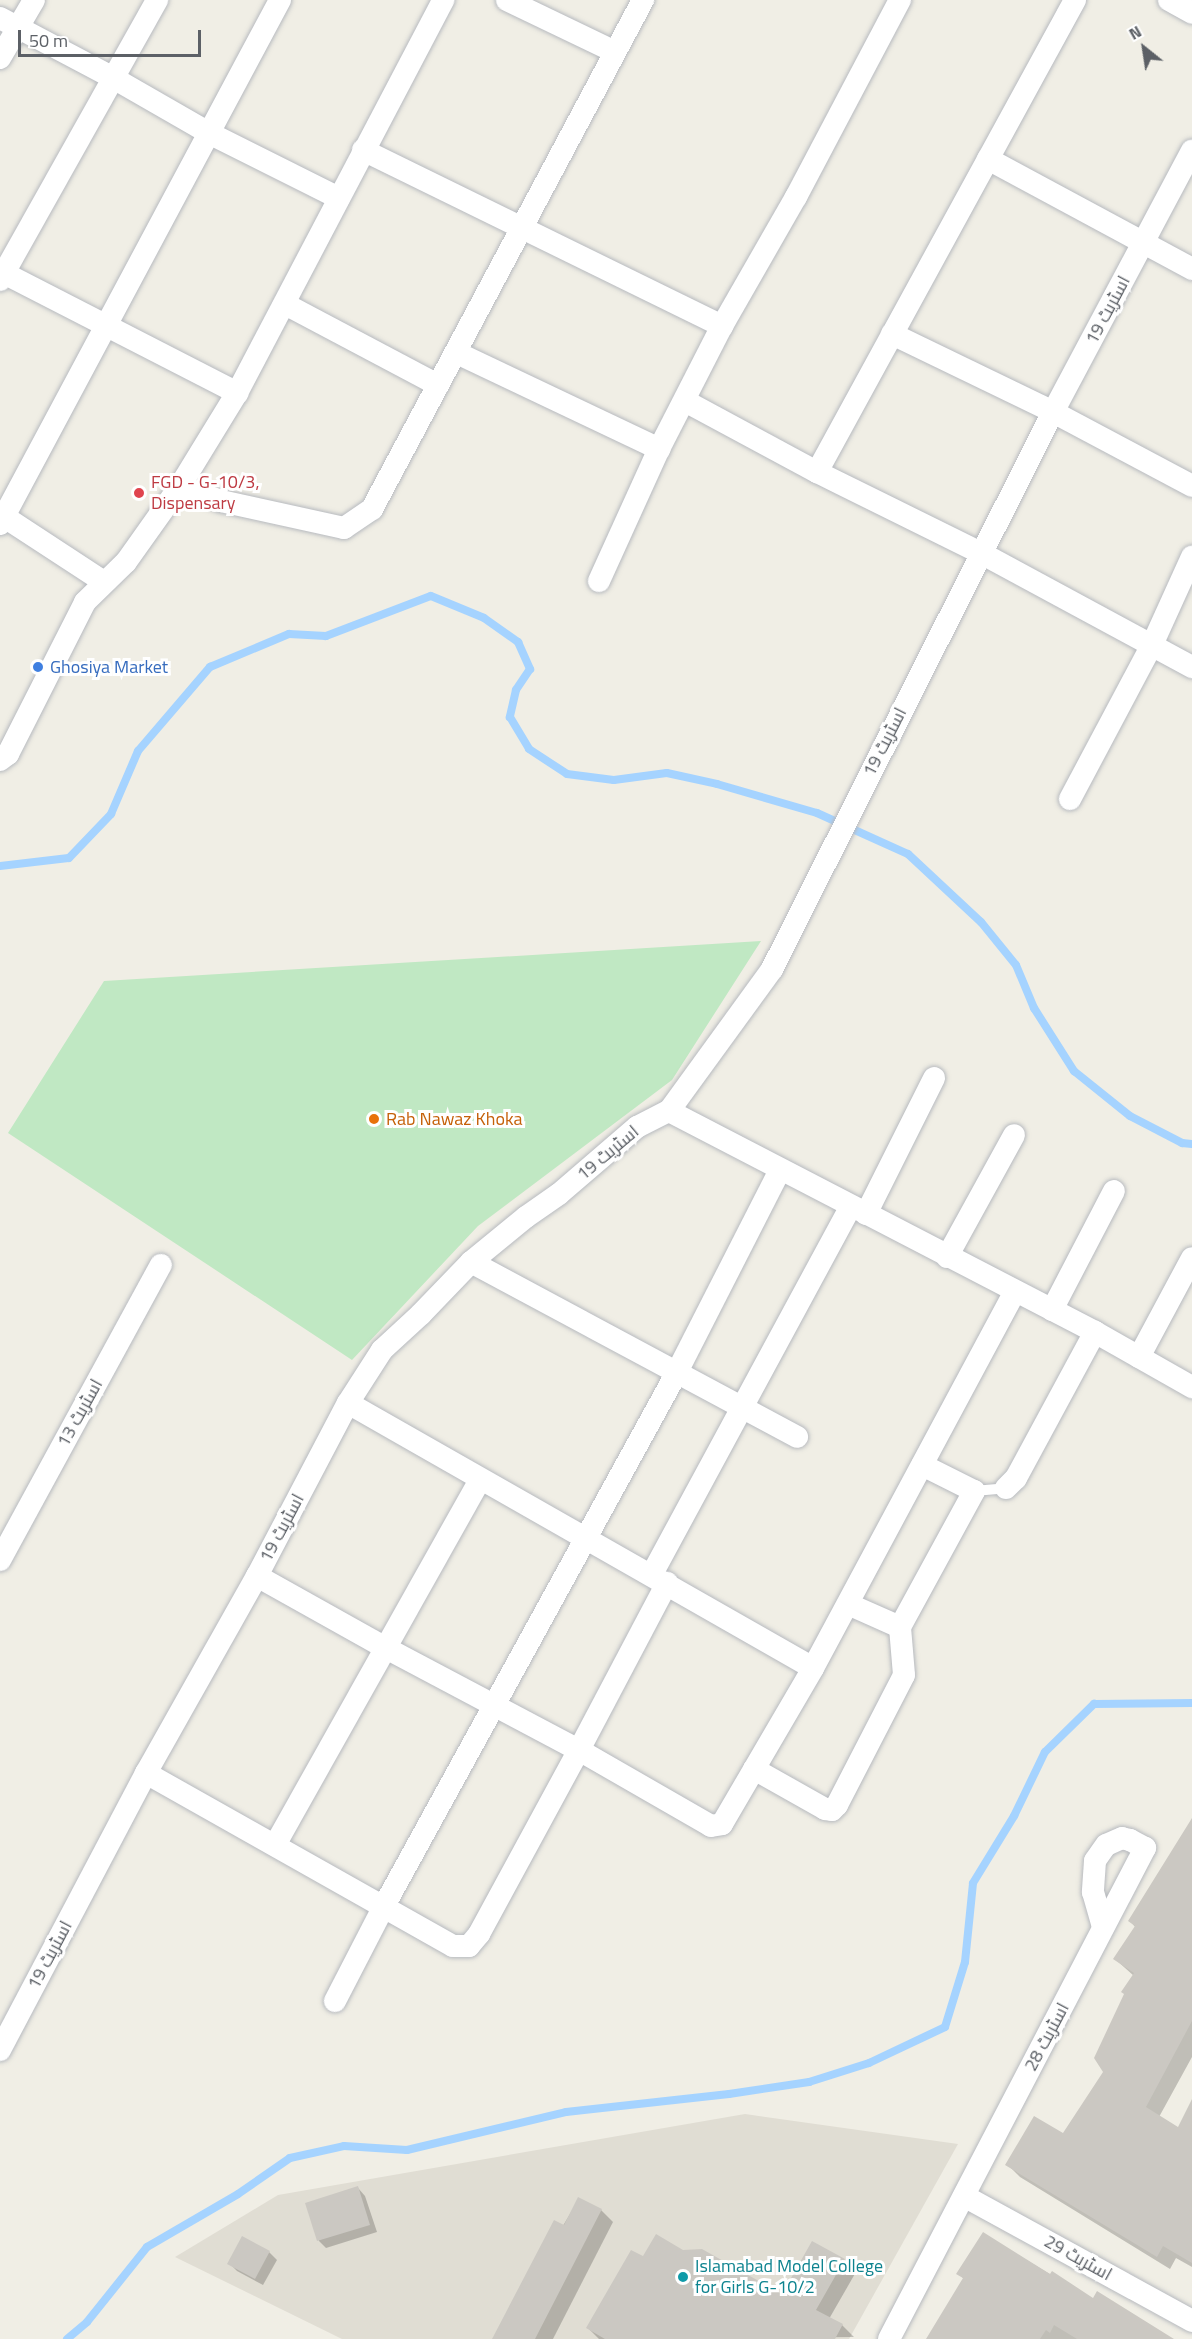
<!DOCTYPE html>
<meta charset="utf-8">
<style>
body{margin:0}
#map{position:relative;width:1192px;height:2339px;overflow:hidden;background:#f0eee5;font-family:"Titillium Web",Cairo,sans-serif}
div>[style]{position:absolute}
.education>*{inset:0;background:#e0ddd3}
.green>*{inset:0;background:#c0e8c3}
.shadow>*{inset:0;background:#0003}
.stream>*{height:8px;margin:-4px;padding:0 4px;transform-origin:4px;border-radius:4px;background:#a5d3ff}
.building>*{inset:0;background:#cbc8c2}
.roads{filter:drop-shadow(0 0 2px #b7babf) drop-shadow(0 0 2px #b7babf)}
.lane>*{height:10px;margin:-5px;padding:0 5px;transform-origin:5px;border-radius:5px;background:#fff}
.street>*{height:22px;margin:-11px;padding:0 11px;transform-origin:11px;border-radius:11px;background:#fff}
.dots>*{width:16px;height:16px;translate:-50% -50%;box-sizing:border-box;border:3px solid #fff;border-radius:50%}
span{translate:-50% -50%;white-space:nowrap;text-align:center;line-height:1.15;-webkit-text-stroke:6px #fff;paint-order:stroke}
.street-label{font-size:18px;color:#5c6066}
.health-label{font-size:18px;color:#be3a42}
.left{translate:0 -50%;text-align:left}
.shop-label{font-size:18px;color:#366cbe}
.food-label{font-size:18px;color:#c56008}
.culture-label{font-size:18px;color:#0d838f}
.north{position:absolute;left:1114px;top:18px;width:60px;height:60px;-webkit-text-stroke:4px #fff;paint-order:stroke;rotate:330deg;font-size:16px;font-weight:700;line-height:24px;text-align:center;color:#5c6066}
.north::after{content:'';display:block;margin:auto;width:21px;height:27px;background:#5c6066;clip-path:polygon(50% 0,100% 100%,50% 72%,0 100%)}
.scale{position:absolute;left:18px;top:30px;width:183px;height:27px;box-sizing:border-box;border:3px solid #5c6066;border-top:0;padding-left:8px;font-size:18px;line-height:21px;white-space:nowrap;color:#5c6066;-webkit-text-stroke:4px #fff;paint-order:stroke}
</style>
<div id="map">
<div class="education">
<div style="clip-path:polygon(745px 2114px,958px 2144px,849px 2339px,342px 2339px,175px 2257px,278px 2195px)"></div>
</div>
<div class="green">
<div style="clip-path:polygon(761px 941px,672px 1080px,478px 1226px,352px 1360px,8px 1133px,104px 981px)"></div>
</div>
<div class="shadow">
<div style="clip-path:polygon(1192px 1844px,1192px 2057px,1159px 2117px,1178px 2129px,1192px 2102px,1192px 2267px,1176px 2258px,1170px 2269px,1020px 2177px,1007px 2164px,1064px 2135px,1104px 2072px,1134px 1976px,1115px 1959px,1136px 1928px,1130px 1921px)"></div>
<div style="clip-path:polygon(358px 2188px,365px 2196px,377px 2232px,326px 2248px,319px 2241px,307px 2204px)"></div>
<div style="clip-path:polygon(579px 2199px,601px 2210px,613px 2222px,553px 2339px,495px 2339px)"></div>
<div style="clip-path:polygon(983px 2234px,1093px 2300px,1171px 2339px,928px 2339px,964px 2279px,958px 2273px)"></div>
<div style="clip-path:polygon(269px 2252px,277px 2260px,263px 2285px,237px 2271px,229px 2263px)"></div>
<div style="clip-path:polygon(683px 2252px,782px 2296px,844px 2261px,856px 2272px,829px 2319px,842px 2325px,854px 2337px,599px 2339px,588px 2328px,644px 2259px)"></div>
</div>
<div class="stream">
<div style="left:0;top:866px;width:69px;rotate:-6.6deg"></div>
<div style="left:69px;top:858px;width:61px;rotate:-46.3deg"></div>
<div style="left:111px;top:814px;width:69px;rotate:-66.8deg"></div>
<div style="left:138px;top:751px;width:111px;rotate:-49.4deg"></div>
<div style="left:210px;top:667px;width:86px;rotate:-22.7deg"></div>
<div style="left:289px;top:634px;width:37px;rotate:3deg"></div>
<div style="left:326px;top:636px;width:112px;rotate:-20.9deg"></div>
<div style="left:431px;top:596px;width:57px;rotate:22.5deg"></div>
<div style="left:484px;top:618px;width:42px;rotate:35.2deg"></div>
<div style="left:518px;top:642px;width:30px;rotate:66deg"></div>
<div style="left:530px;top:669px;width:25px;rotate:124deg"></div>
<div style="left:516px;top:690px;width:28px;rotate:103deg"></div>
<div style="left:510px;top:717px;width:37px;rotate:59deg"></div>
<div style="left:529px;top:749px;width:45px;rotate:33.3deg"></div>
<div style="left:567px;top:774px;width:47px;rotate:7.3deg"></div>
<div style="left:614px;top:780px;width:53px;rotate:-7.5deg"></div>
<div style="left:667px;top:773px;width:51px;rotate:12.4deg"></div>
<div style="left:717px;top:784px;width:104px;rotate:16.2deg"></div>
<div style="left:817px;top:813px;width:100px;rotate:24.3deg"></div>
<div style="left:908px;top:854px;width:100px;rotate:43deg"></div>
<div style="left:981px;top:922px;width:55px;rotate:50.9deg"></div>
<div style="left:1016px;top:965px;width:47px;rotate:67.3deg"></div>
<div style="left:1034px;top:1008px;width:75px;rotate:57.6deg"></div>
<div style="left:1074px;top:1071px;width:72px;rotate:38.8deg"></div>
<div style="left:1130px;top:1116px;width:59px;rotate:27.4deg"></div>
<div style="left:1182px;top:1143px;width:10px;rotate:6deg"></div>
<div style="left:67px;top:2339px;width:26px;rotate:-40deg"></div>
<div style="left:87px;top:2322px;width:96px;rotate:-51.3deg"></div>
<div style="left:147px;top:2247px;width:105px;rotate:-30.2deg"></div>
<div style="left:238px;top:2194px;width:63px;rotate:-34.7deg"></div>
<div style="left:290px;top:2158px;width:55px;rotate:-12.5deg"></div>
<div style="left:344px;top:2146px;width:63px;rotate:3.6deg"></div>
<div style="left:407px;top:2150px;width:163px;rotate:-13.4deg"></div>
<div style="left:566px;top:2112px;width:164px;rotate:-6.3deg"></div>
<div style="left:729px;top:2094px;width:81px;rotate:-8.5deg"></div>
<div style="left:809px;top:2082px;width:63px;rotate:-17.6deg"></div>
<div style="left:869px;top:2063px;width:84px;rotate:-25.3deg"></div>
<div style="left:945px;top:2027px;width:68px;rotate:-72.9deg"></div>
<div style="left:965px;top:1962px;width:79px;rotate:-84.2deg"></div>
<div style="left:973px;top:1883px;width:79px;rotate:-58.5deg"></div>
<div style="left:1014px;top:1816px;width:71px;rotate:-64.2deg"></div>
<div style="left:1045px;top:1752px;width:69px;rotate:-44.4deg"></div>
<div style="left:1094px;top:1704px;width:98px;rotate:-0.6deg"></div>
</div>
<div class="building">
<div style="clip-path:polygon(1192px 1818px,1192px 2021px,1146px 2107px,1178px 2127px,1192px 2099px,1192px 2263px,1163px 2246px,1157px 2257px,1005px 2165px,1034px 2116px,1063px 2133px,1103px 2072px,1094px 2058px,1124px 1994px,1121px 1992px,1134px 1973px,1113px 1959px,1135px 1926px,1128px 1921px)"></div>
<div style="clip-path:polygon(358px 2186px,370px 2225px,317px 2241px,305px 2203px)"></div>
<div style="clip-path:polygon(578px 2197px,602px 2209px,535px 2339px,492px 2339px,554px 2220px,564px 2225px)"></div>
<div style="clip-path:polygon(983px 2232px,1050px 2274px,1052px 2271px,1093px 2298px,1097px 2291px,1174px 2339px,1077px 2339px,1054px 2325px,1050px 2333px,1046px 2330px,1040px 2339px,926px 2339px,963px 2278px,956px 2274px)"></div>
<div style="clip-path:polygon(656px 2234px,683px 2250px,702px 2249px,782px 2294px,812px 2241px,845px 2259px,816px 2310px,843px 2324px,835px 2339px,605px 2339px,586px 2328px,631px 2250px,643px 2256px)"></div>
<div style="clip-path:polygon(242px 2236px,270px 2251px,255px 2279px,227px 2264px)"></div>
</div>
<div class="roads">
<div class="lane">
<div style="left:974px;top:1491px;width:32px;rotate:-5deg"></div>
</div>
<div class="street">
<div style="left:507px;top:0;width:118px;rotate:25.7deg"></div>
<div style="left:1169px;top:0;width:26px;rotate:29deg"></div>
<div style="left:0;top:18px;width:130px;rotate:27.9deg"></div>
<div style="left:115px;top:79px;width:108px;rotate:29.9deg"></div>
<div style="left:209px;top:133px;width:145px;rotate:26.6deg"></div>
<div style="left:0;top:58px;width:67px;rotate:-59.6deg"></div>
<div style="left:363px;top:150px;width:400px;rotate:26.1deg"></div>
<div style="left:988px;top:159px;width:232px;rotate:28.3deg"></div>
<div style="left:0;top:271px;width:267px;rotate:27.2deg"></div>
<div style="left:0;top:280px;width:321px;rotate:-60.7deg"></div>
<div style="left:285px;top:304px;width:173px;rotate:27.9deg"></div>
<div style="left:892px;top:334px;width:179px;rotate:25.8deg"></div>
<div style="left:1053px;top:412px;width:157px;rotate:28deg"></div>
<div style="left:457px;top:353px;width:224px;rotate:25.4deg"></div>
<div style="left:685px;top:401px;width:150px;rotate:28.3deg"></div>
<div style="left:817px;top:472px;width:183px;rotate:26.3deg"></div>
<div style="left:981px;top:553px;width:240px;rotate:28.4deg"></div>
<div style="left:817px;top:472px;width:538px;rotate:-61.34deg"></div>
<div style="left:180px;top:486px;width:44px;rotate:20.1deg"></div>
<div style="left:221px;top:501px;width:126px;rotate:12.4deg"></div>
<div style="left:344px;top:528px;width:34px;rotate:-34deg"></div>
<div style="left:372px;top:509px;width:577px;rotate:-61.97deg"></div>
<div style="left:0;top:514px;width:124px;rotate:33.2deg"></div>
<div style="left:0;top:524px;width:594px;rotate:-61.88deg"></div>
<div style="left:599px;top:581px;width:145px;rotate:-65.6deg"></div>
<div style="left:659px;top:449px;width:138px;rotate:-62.9deg"></div>
<div style="left:722px;top:326px;width:149px;rotate:-60.2deg"></div>
<div style="left:796px;top:197px;width:223px;rotate:-62.2deg"></div>
<div style="left:0;top:760px;width:10px;rotate:-37deg"></div>
<div style="left:8px;top:754px;width:170px;rotate:-63.1deg"></div>
<div style="left:85px;top:602px;width:57px;rotate:-44.3deg"></div>
<div style="left:126px;top:562px;width:93px;rotate:-54.6deg"></div>
<div style="left:180px;top:486px;width:109px;rotate:-58.5deg"></div>
<div style="left:237px;top:393px;width:444px;rotate:-62.3deg"></div>
<div style="left:1070px;top:799px;width:174px;rotate:-62deg"></div>
<div style="left:1152px;top:645px;width:97px;rotate:-65.6deg"></div>
<div style="left:669px;top:1111px;width:480px;rotate:27.4deg"></div>
<div style="left:1095px;top:1332px;width:112px;rotate:29.6deg"></div>
<div style="left:866px;top:1214px;width:152px;rotate:-63.4deg"></div>
<div style="left:947px;top:1257px;width:139px;rotate:-61.2deg"></div>
<div style="left:471px;top:1262px;width:370px;rotate:28.2deg"></div>
<div style="left:1052px;top:1310px;width:134px;rotate:-62.5deg"></div>
<div style="left:1139px;top:1357px;width:112px;rotate:-61.8deg"></div>
<div style="left:348px;top:1403px;width:535px;rotate:29.68deg"></div>
<div style="left:1006px;top:1488px;width:14px;rotate:-45deg"></div>
<div style="left:1016px;top:1478px;width:166px;rotate:-61.6deg"></div>
<div style="left:0;top:1560px;width:336px;rotate:-61.4deg"></div>
<div style="left:652px;top:1574px;width:418px;rotate:-61.6deg"></div>
<div style="left:257px;top:1576px;width:148px;rotate:29.2deg"></div>
<div style="left:386px;top:1648px;width:218px;rotate:27.9deg"></div>
<div style="left:579px;top:1750px;width:152px;rotate:29.9deg"></div>
<div style="left:711px;top:1826px;width:11px;rotate:-10deg"></div>
<div style="left:722px;top:1824px;width:181px;rotate:-59.7deg"></div>
<div style="left:813px;top:1668px;width:427px;rotate:-61.8deg"></div>
<div style="left:848px;top:1604px;width:57px;rotate:23.9deg"></div>
<div style="left:754px;top:1769px;width:81px;rotate:29.4deg"></div>
<div style="left:825px;top:1809px;width:7px;rotate:8deg"></div>
<div style="left:832px;top:1810px;width:7px;rotate:-45deg"></div>
<div style="left:837px;top:1805px;width:146px;rotate:-62.7deg"></div>
<div style="left:904px;top:1675px;width:48px;rotate:-94.8deg"></div>
<div style="left:900px;top:1627px;width:155px;rotate:-61.4deg"></div>
<div style="left:974px;top:1491px;width:58px;rotate:-153.4deg"></div>
<div style="left:146px;top:1773px;width:352px;rotate:29.4deg"></div>
<div style="left:453px;top:1946px;width:16px"></div>
<div style="left:469px;top:1946px;width:16px;rotate:-50deg"></div>
<div style="left:479px;top:1934px;width:209px;rotate:-61.5deg"></div>
<div style="left:579px;top:1750px;width:189px;rotate:-62.2deg"></div>
<div style="left:275px;top:1845px;width:419px;rotate:-60.7deg"></div>
<div style="left:335px;top:2001px;width:107px;rotate:-62.7deg"></div>
<div style="left:384px;top:1906px;width:607px;rotate:-61.24deg"></div>
<div style="left:676px;top:1374px;width:229px;rotate:-63deg"></div>
<div style="left:0;top:2050px;width:313px;rotate:-62.2deg"></div>
<div style="left:146px;top:1773px;width:226px;rotate:-60.6deg"></div>
<div style="left:257px;top:1576px;width:195px;rotate:-62.3deg"></div>
<div style="left:348px;top:1403px;width:63px;rotate:-57.3deg"></div>
<div style="left:382px;top:1350px;width:53px;rotate:-42.7deg"></div>
<div style="left:421px;top:1314px;width:72px;rotate:-46.1deg"></div>
<div style="left:471px;top:1262px;width:71px;rotate:-39.3deg"></div>
<div style="left:526px;top:1217px;width:40px;rotate:-34.9deg"></div>
<div style="left:559px;top:1194px;width:103px;rotate:-40.7deg"></div>
<div style="left:637px;top:1127px;width:36px;rotate:-27deg"></div>
<div style="left:669px;top:1111px;width:175px;rotate:-54deg"></div>
<div style="left:772px;top:969px;width:624px;rotate:-63.23deg"></div>
<div style="left:1053px;top:412px;width:296px;rotate:-62deg"></div>
<div style="left:964px;top:2196px;width:260px;rotate:28.7deg"></div>
<div style="left:889px;top:2339px;width:554px;rotate:-62.46deg"></div>
<div style="left:1145px;top:1848px;width:17px;rotate:-152deg"></div>
<div style="left:1130px;top:1840px;width:8px;rotate:-166deg"></div>
<div style="left:1122px;top:1838px;width:17px;rotate:156deg"></div>
<div style="left:1106px;top:1845px;width:19px;rotate:125deg"></div>
<div style="left:1095px;top:1861px;width:31px;rotate:94deg"></div>
<div style="left:1093px;top:1892px;width:35px;rotate:74deg"></div>
</div>
</div>
<div class="dots">
<div style="left:139px;top:493px;background:#e0444e"></div>
<div style="left:38px;top:667px;background:#3f7fe0"></div>
<div style="left:374px;top:1119px;background:#e8710a"></div>
<div style="left:683px;top:2277px;background:#0f9aa8"></div>
</div>
<div class="street-label">
<span style="left:1108px;top:310px;rotate:-62deg">اسٹریٹ 19</span>
<span style="left:885px;top:742px;rotate:-63deg">اسٹریٹ 19</span>
<span style="left:608px;top:1153px;rotate:-40deg">اسٹریٹ 19</span>
<span style="left:80px;top:1413px;rotate:-61deg">اسٹریٹ 13</span>
<span style="left:282px;top:1528px;rotate:-62deg">اسٹریٹ 19</span>
<span style="left:50px;top:1955px;rotate:-62deg">اسٹریٹ 19</span>
<span style="left:1047px;top:2037px;rotate:-62deg">اسٹریٹ 28</span>
<span style="left:1078px;top:2258px;rotate:29deg">اسٹریٹ 29</span>
</div>
<div class="health-label">
<span class="left" style="left:151px;top:493px">FGD - G-10/3,<br>Dispensary</span>
</div>
<div class="shop-label">
<span class="left" style="left:50px;top:667px">Ghosiya Market</span>
</div>
<div class="food-label">
<span class="left" style="left:386px;top:1119px">Rab Nawaz Khoka</span>
</div>
<div class="culture-label">
<span class="left" style="left:695px;top:2277px">Islamabad Model College<br>for Girls G-10/2</span>
</div>
<div class="north">N</div>
<div class="scale">50 m</div>
</div>
